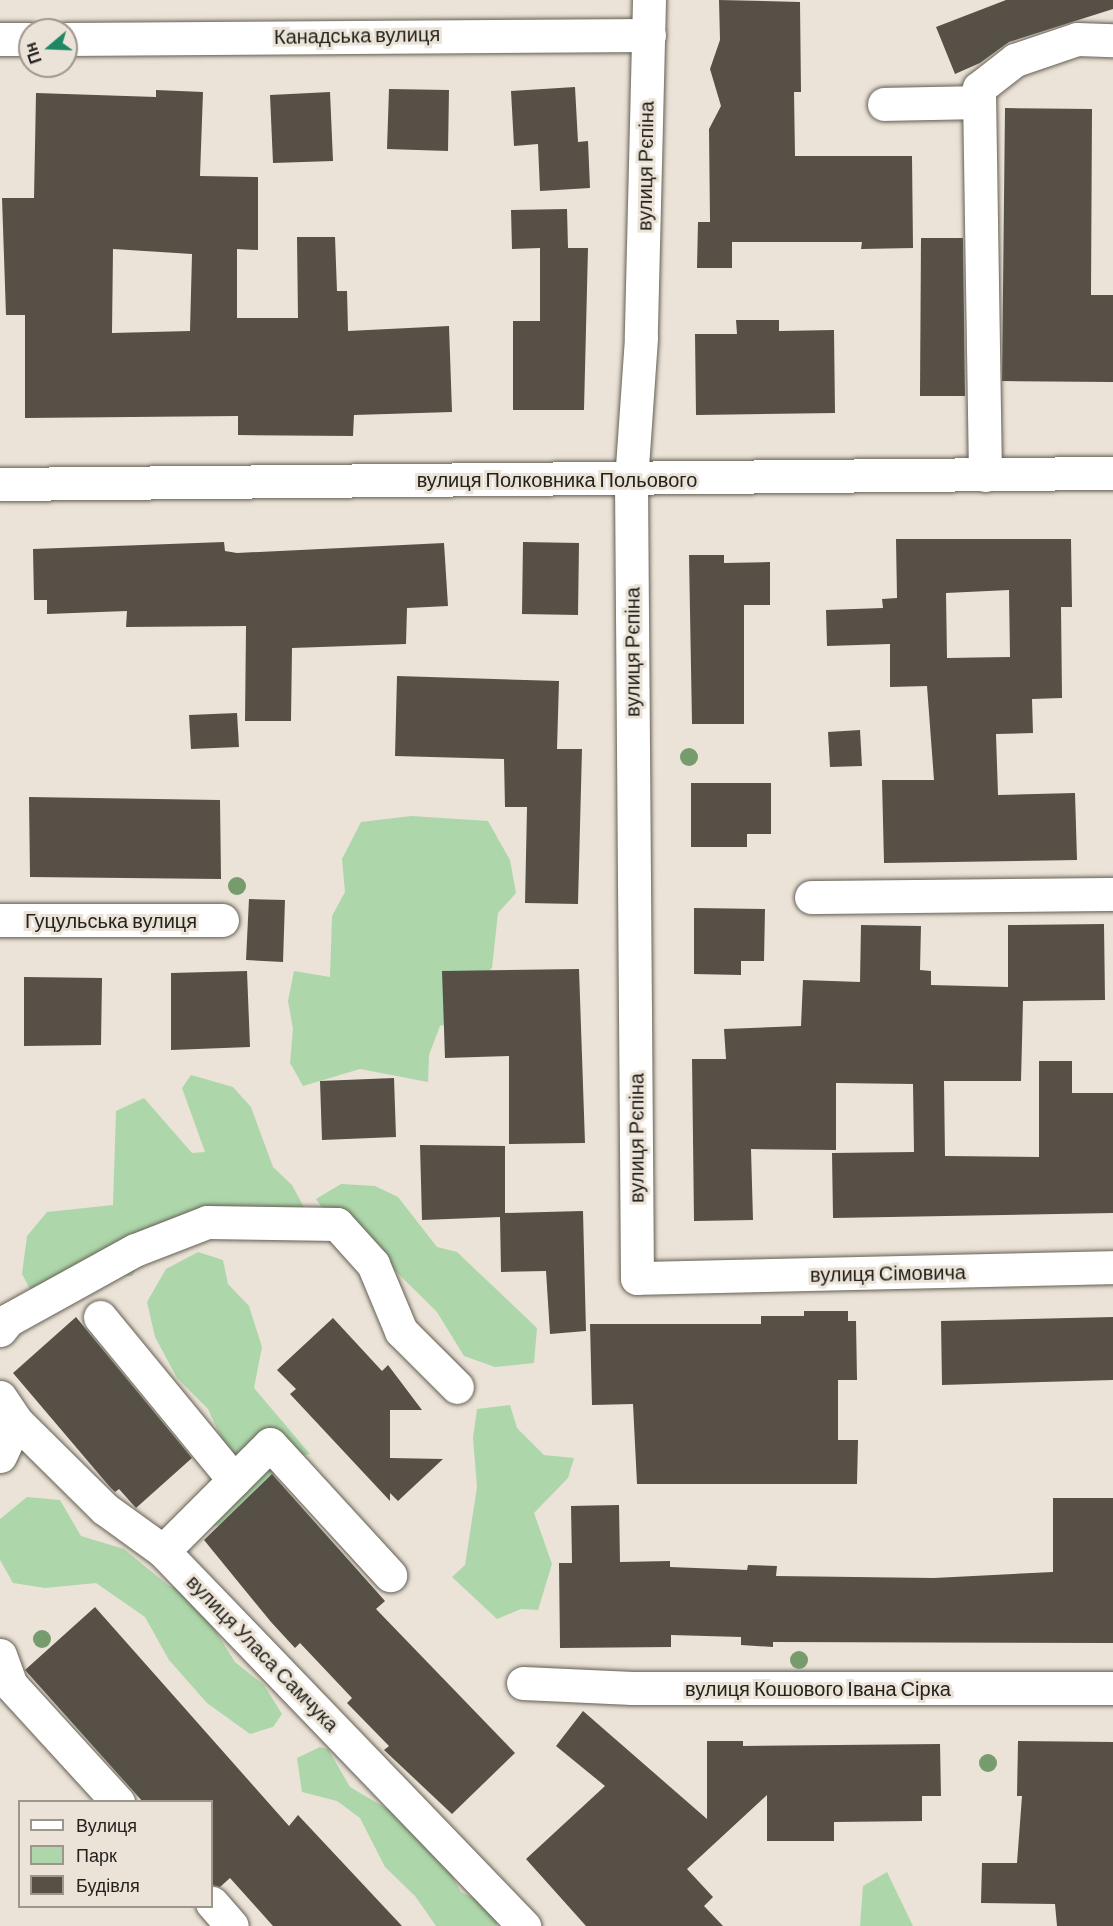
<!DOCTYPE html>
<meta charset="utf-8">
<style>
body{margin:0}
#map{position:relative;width:1113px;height:1926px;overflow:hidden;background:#ebe3d7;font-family:Barlow,sans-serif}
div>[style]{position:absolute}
.green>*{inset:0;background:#add7aa}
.building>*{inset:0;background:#565046}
.roads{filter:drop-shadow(0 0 2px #645e53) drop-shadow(0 0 2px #645e53)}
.minor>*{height:33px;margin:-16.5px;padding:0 16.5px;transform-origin:16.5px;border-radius:16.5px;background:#fff}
.trees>*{width:18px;height:18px;margin:-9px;border-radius:50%;background:#769c6e}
span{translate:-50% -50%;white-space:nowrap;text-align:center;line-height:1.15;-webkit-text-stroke:6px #ebe3d7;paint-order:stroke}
.street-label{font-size:20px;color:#25221e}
.legend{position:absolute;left:18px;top:1800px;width:195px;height:108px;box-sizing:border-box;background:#ebe3d7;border:2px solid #9c968d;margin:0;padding:8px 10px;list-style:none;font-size:18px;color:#25221e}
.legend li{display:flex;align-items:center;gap:12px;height:30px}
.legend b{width:30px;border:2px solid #9c968d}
.north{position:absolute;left:18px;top:18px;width:60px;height:60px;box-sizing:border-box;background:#ebe3d7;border:2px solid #9c968d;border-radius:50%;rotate:251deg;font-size:16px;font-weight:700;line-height:24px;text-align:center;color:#25221e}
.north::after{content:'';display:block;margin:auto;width:21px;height:27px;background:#1e8865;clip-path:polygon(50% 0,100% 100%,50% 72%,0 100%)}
</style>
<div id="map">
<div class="green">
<div style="clip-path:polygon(411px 816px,488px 821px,510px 860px,516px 893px,498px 913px,492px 968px,477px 983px,474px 1016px,440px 1026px,429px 1055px,428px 1082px,360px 1069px,303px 1086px,290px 1063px,293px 1029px,288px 1001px,294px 971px,330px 977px,332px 916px,345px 892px,342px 859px,361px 822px)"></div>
<div style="clip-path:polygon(191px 1075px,233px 1087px,251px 1107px,273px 1167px,292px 1185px,305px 1209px,250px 1219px,144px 1255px,132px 1276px,103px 1275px,35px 1298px,22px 1274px,27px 1236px,47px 1212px,113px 1205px,116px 1111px,144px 1098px,192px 1153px,205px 1152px,182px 1088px)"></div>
<div style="clip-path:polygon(341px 1184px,375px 1186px,398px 1197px,437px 1247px,457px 1252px,537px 1328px,534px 1363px,495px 1367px,464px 1356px,437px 1312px,365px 1241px,334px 1225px,316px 1199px)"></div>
<div style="clip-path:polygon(198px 1252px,223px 1260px,228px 1284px,249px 1306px,262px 1347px,254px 1388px,310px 1454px,286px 1459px,238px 1525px,207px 1526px,224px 1444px,208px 1409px,177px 1378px,155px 1337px,147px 1302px,166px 1269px)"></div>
<div style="clip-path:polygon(510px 1405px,517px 1428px,544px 1455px,574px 1458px,568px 1478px,534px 1513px,552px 1564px,538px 1610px,521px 1609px,497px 1619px,452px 1577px,465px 1565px,477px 1487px,473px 1438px,477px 1409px)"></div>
<div style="clip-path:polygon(27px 1497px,60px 1500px,81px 1536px,124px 1549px,169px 1586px,191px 1592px,235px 1662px,264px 1685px,282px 1714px,273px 1727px,250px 1734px,207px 1703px,169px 1660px,145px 1617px,96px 1583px,45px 1588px,13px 1583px,0 1560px,0 1519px)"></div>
<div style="clip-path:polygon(320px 1747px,328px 1749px,350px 1787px,404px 1819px,447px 1866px,461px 1892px,493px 1907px,497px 1926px,436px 1926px,415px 1896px,385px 1867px,360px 1818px,337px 1801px,302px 1792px,297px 1758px)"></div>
<div style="clip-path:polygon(887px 1872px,913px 1926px,860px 1926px,863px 1886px)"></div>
</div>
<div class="building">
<div style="clip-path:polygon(719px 0,800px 2px,801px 92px,794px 92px,795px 156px,912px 156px,913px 248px,861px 249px,862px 242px,732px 242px,732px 268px,697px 268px,698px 222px,710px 222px,709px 129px,721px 106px,710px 69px,720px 40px)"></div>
<div style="clip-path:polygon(1006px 0,1113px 0,1113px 9px,1009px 42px,980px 63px,955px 74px,936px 27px)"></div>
<div style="clip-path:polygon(575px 87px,578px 142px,588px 141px,590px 188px,540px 191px,538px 144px,514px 146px,511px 91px)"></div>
<div style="clip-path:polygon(389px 89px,449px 90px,448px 151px,387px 149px)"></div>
<div style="clip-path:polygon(evenodd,156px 90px,203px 92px,200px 176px,258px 177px,258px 250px,237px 249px,237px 318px,298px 318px,297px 237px,335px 237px,337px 291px,347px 291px,348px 331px,449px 326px,452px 412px,354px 415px,353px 436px,238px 435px,238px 416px,25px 418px,25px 315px,6px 315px,2px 198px,34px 198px,36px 93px,156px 97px,156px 90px,113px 249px,192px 254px,190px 331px,112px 333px,113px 249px)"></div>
<div style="clip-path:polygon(330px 92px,333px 161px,273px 163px,270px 95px)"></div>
<div style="clip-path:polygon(1005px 108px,1092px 109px,1091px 295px,1113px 295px,1113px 382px,1002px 381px)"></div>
<div style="clip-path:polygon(567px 209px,568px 248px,588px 248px,584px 410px,513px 410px,513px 321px,540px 321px,540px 248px,512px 249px,511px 210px)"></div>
<div style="clip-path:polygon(921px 238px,963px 238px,965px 396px,920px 396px)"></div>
<div style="clip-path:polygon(736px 320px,779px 320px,779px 331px,834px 330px,835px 413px,696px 415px,695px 334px,737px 334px)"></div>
<div style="clip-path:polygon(evenodd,896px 539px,1071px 539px,1072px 607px,1061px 607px,1062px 698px,1032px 699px,1033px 733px,996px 734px,998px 795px,1075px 793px,1077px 860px,884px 863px,882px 780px,934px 780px,927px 686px,890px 687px,890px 644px,827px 646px,826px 610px,883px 608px,882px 599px,897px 598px,896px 539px,1009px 590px,1010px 657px,947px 658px,946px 593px,1009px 590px)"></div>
<div style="clip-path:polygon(224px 542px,225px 551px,237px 553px,444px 543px,448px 606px,407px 608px,406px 644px,292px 648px,291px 721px,245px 721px,246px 626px,126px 627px,127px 611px,47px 614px,47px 600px,34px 600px,33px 549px)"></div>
<div style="clip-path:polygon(523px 542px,579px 543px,578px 615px,522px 614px)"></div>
<div style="clip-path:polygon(689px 555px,724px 555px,724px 563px,770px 562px,770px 605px,744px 605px,744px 724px,692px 724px)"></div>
<div style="clip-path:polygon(397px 676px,559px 681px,557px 749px,582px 749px,578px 904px,525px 903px,527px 807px,505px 807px,504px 759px,395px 756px)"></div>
<div style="clip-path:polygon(237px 713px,239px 747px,191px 749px,189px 715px)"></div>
<div style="clip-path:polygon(860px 730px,862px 766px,830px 767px,828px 732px)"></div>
<div style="clip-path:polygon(691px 783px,771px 783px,771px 834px,747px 834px,747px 847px,691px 847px)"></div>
<div style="clip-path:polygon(29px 797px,220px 800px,221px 879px,30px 877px)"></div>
<div style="clip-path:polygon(249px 899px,285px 900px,283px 962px,246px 960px)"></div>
<div style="clip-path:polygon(694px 908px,765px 909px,764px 961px,741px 961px,741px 975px,694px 974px)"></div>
<div style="clip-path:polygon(1104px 924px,1105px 1000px,1023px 1001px,1021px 1081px,944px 1081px,945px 1156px,1039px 1157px,1039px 1061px,1072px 1061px,1072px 1093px,1113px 1093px,1113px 1213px,833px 1218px,832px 1153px,914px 1152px,913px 1084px,836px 1083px,836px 1150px,751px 1149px,753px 1220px,694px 1221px,692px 1059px,726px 1059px,724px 1029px,801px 1026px,803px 980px,860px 982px,861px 925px,921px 926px,920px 970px,931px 971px,931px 985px,1008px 987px,1008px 925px)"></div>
<div style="clip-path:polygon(579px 969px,585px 1143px,509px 1144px,509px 1056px,445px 1058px,442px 971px)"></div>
<div style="clip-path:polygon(247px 971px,250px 1047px,171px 1050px,171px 973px)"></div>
<div style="clip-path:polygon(24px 977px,102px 978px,101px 1045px,24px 1046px)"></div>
<div style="clip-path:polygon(394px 1078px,396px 1137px,322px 1140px,320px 1081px)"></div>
<div style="clip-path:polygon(420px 1145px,505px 1146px,505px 1213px,583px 1211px,586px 1331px,550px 1334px,546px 1271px,501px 1272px,500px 1217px,422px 1220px)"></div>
<div style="clip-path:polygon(804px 1311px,848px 1311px,848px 1321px,856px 1321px,857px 1380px,838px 1380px,838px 1440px,858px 1440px,857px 1484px,637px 1484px,633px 1404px,592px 1405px,590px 1324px,761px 1324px,761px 1316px,804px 1316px)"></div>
<div style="clip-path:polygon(76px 1317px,192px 1458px,136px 1508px,119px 1489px,115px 1492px,109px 1486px,13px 1373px)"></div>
<div style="clip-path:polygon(1113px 1317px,1113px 1380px,942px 1385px,941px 1321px)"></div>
<div style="clip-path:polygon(333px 1318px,382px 1371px,388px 1365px,422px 1410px,390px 1410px,390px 1458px,443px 1459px,398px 1501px,390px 1493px,390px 1501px,290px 1394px,296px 1389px,277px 1370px)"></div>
<div style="clip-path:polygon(272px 1474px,385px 1601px,376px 1609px,515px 1753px,452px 1814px,384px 1750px,389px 1746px,347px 1703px,352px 1698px,300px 1643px,295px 1648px,271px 1622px,204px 1540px)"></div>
<div style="clip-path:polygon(1053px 1498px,1113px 1498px,1113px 1643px,773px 1642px,773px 1647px,741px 1645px,741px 1637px,671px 1635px,671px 1647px,560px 1648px,559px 1563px,572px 1563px,571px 1506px,619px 1505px,620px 1562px,670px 1561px,670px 1567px,747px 1570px,748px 1565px,777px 1566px,776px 1576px,934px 1578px,1053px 1572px)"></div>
<div style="clip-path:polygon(95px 1607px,289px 1826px,298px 1815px,402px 1926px,273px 1926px,230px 1878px,220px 1887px,212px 1885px,212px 1802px,143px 1802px,25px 1670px)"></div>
<div style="clip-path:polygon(583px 1711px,707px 1819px,707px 1741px,743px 1741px,743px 1746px,940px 1744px,941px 1796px,922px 1796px,922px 1821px,834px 1822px,834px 1841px,767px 1841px,767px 1795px,687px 1869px,713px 1897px,704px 1906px,723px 1926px,586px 1926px,526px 1859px,605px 1786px,556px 1746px)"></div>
<div style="clip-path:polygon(1018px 1741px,1113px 1742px,1113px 1926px,1057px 1926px,1055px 1904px,981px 1903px,982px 1863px,1017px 1863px,1022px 1796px,1017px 1796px)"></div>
</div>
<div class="roads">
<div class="minor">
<div style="left:649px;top:0;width:338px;rotate:91.4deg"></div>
<div style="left:641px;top:338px;width:143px;rotate:94deg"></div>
<div style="left:631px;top:481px;width:797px;rotate:89.57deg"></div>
<div style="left:637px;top:1278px;width:476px;rotate:-1.3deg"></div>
<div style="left:0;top:39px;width:30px"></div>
<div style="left:66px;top:39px;width:583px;rotate:-0.39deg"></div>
<div style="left:884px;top:104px;width:95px;rotate:-1.2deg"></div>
<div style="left:985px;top:475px;width:387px;rotate:-90.9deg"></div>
<div style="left:979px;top:88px;width:46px;rotate:-37.9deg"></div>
<div style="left:1015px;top:60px;width:65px;rotate:-18.7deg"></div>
<div style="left:1077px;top:39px;width:36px;rotate:2deg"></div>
<div style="left:0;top:484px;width:1113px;rotate:-0.57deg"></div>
<div style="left:811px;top:897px;width:302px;rotate:-0.6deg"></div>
<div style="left:0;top:920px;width:222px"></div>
<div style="left:100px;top:1317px;width:211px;rotate:50.6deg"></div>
<div style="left:0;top:1330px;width:13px;rotate:-51deg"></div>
<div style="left:8px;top:1320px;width:145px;rotate:-28.9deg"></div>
<div style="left:135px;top:1250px;width:77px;rotate:-21.3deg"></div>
<div style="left:207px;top:1222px;width:130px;rotate:0.9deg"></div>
<div style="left:337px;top:1224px;width:54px;rotate:48deg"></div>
<div style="left:373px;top:1264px;width:73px;rotate:67.3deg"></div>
<div style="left:401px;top:1331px;width:79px;rotate:45deg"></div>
<div style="left:0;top:1397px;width:29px;rotate:56deg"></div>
<div style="left:0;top:1456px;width:38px;rotate:-65deg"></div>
<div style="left:16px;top:1421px;width:125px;rotate:44.7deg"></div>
<div style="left:105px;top:1509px;width:72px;rotate:35.9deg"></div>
<div style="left:163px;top:1551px;width:521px;rotate:46.09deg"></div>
<div style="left:163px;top:1551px;width:151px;rotate:-45deg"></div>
<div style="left:270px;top:1444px;width:178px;rotate:47.5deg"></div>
<div style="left:0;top:1655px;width:32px;rotate:70deg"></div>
<div style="left:11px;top:1685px;width:159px;rotate:47.6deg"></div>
<div style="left:523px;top:1683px;width:109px;rotate:2.6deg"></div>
<div style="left:632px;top:1688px;width:481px"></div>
<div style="left:212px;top:1903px;width:30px;rotate:49deg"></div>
</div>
</div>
<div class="trees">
<div style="left:689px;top:757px"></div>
<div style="left:237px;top:886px"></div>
<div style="left:42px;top:1639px"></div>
<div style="left:799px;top:1660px"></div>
<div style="left:988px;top:1763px"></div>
</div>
<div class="street-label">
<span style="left:357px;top:35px;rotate:-1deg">Канадська вулиця</span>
<span style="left:645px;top:166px;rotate:-89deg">вулиця Рєпіна</span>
<span style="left:557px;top:479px">вулиця Полковника Польового</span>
<span style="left:632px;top:652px;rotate:-90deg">вулиця Рєпіна</span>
<span style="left:111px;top:920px">Гуцульська вулиця</span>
<span style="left:636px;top:1138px;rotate:-90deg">вулиця Рєпіна</span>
<span style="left:888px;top:1273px;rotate:-1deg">вулиця Сімовича</span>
<span style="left:263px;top:1653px;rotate:46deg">вулиця Уласа Самчука</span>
<span style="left:818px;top:1688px">вулиця Кошового Івана Сірка</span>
</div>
<ul class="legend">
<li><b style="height:8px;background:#fff"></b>Вулиця</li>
<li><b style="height:16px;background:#add7aa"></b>Парк</li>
<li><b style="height:16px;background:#565046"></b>Будівля</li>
</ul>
<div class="north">Пн</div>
</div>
